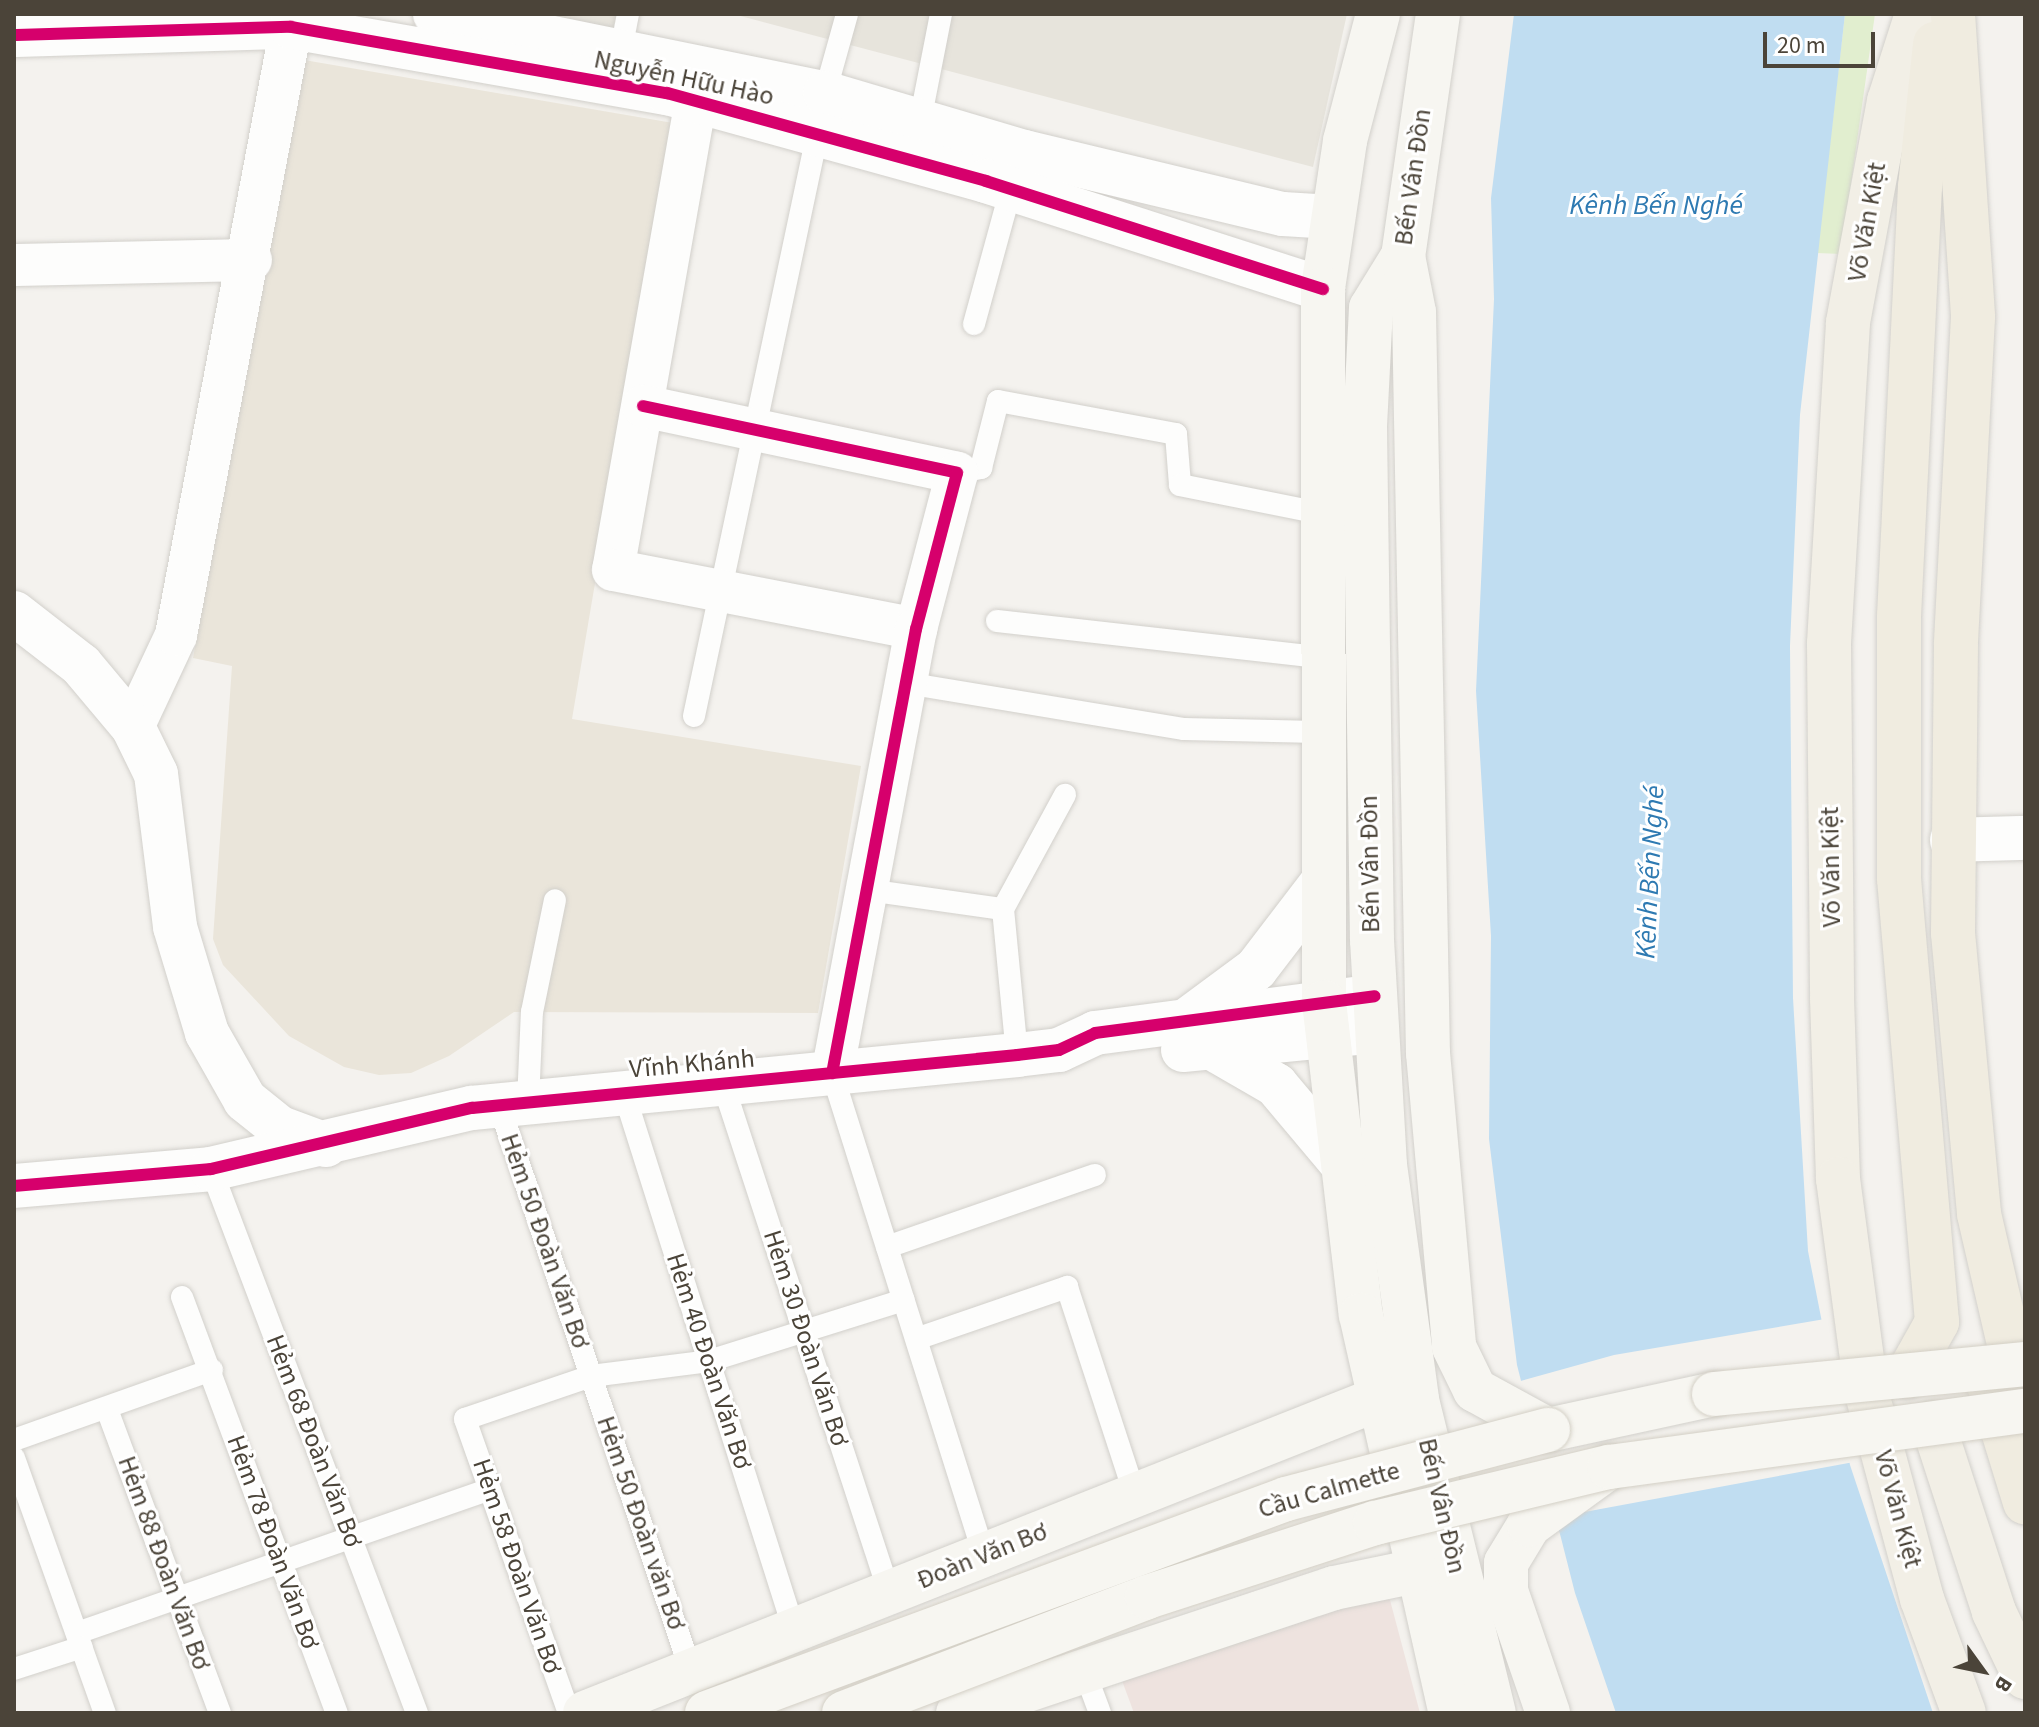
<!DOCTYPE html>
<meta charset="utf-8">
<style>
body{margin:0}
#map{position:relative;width:2039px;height:1727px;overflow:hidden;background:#f4f2ee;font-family:"Source Sans 3",sans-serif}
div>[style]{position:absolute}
.residential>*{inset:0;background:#e7e4dc}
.education>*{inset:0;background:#eae5da}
.medical>*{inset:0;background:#eee3df}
.green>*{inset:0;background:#e1eecf}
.water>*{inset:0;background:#c0ddf1}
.pier>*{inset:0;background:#f4f2ee}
.roads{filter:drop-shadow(0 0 2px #d2d0cb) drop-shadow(0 0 2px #d2d0cb)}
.service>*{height:22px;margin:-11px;padding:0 11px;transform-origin:11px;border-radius:11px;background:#fdfdfc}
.minor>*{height:42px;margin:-21px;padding:0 21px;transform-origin:21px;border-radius:21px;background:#fdfdfc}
.tertiary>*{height:44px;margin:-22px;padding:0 22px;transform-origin:22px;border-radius:22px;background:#fdfdfc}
.secondary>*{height:44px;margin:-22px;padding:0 22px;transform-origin:22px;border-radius:22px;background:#f7f6f1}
.primary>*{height:44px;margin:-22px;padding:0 22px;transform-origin:22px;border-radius:22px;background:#f2efe6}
.trunk>*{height:44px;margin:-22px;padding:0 22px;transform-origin:22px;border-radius:22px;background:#f0ece0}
.bridges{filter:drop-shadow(0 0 2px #d3cfc5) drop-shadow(0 0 2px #d3cfc5)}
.secondary-bridge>*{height:44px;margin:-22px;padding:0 22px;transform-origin:22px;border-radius:22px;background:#f7f6f1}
.cycleway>*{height:12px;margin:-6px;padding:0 6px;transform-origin:6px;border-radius:6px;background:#d6006c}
span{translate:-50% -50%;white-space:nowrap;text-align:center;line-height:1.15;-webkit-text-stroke:6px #fff;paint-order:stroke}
.street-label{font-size:26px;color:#4b4439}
.water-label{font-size:28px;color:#2e7ab2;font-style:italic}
.frame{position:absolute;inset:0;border:16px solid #4b4439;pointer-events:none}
.north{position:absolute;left:1943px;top:1631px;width:80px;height:80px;-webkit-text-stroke:6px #fff;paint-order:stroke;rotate:123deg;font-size:22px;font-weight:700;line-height:32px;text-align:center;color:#4b4439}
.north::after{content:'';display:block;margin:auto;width:28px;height:36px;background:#4b4439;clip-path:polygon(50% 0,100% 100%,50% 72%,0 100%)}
.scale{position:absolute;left:1763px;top:32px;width:112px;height:36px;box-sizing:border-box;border:4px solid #4b4439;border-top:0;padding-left:10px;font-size:24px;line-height:28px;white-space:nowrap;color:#4b4439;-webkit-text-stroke:6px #fff;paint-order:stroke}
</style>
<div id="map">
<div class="residential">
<div style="clip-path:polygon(479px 14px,616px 14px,611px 42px)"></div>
<div style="clip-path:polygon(733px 14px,1347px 14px,1313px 167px)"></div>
</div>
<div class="education">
<div style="clip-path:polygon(304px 60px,673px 123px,572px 719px,861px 766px,818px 1013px,514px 1012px,449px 1056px,411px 1073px,379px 1075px,344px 1067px,289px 1036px,223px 965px,213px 939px,232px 666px,193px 658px)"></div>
</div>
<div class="medical">
<div style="clip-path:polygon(1361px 1591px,1390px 1600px,1420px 1713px,1134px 1713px,1121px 1678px)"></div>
</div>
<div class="green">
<div style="clip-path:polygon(1845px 14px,1875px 14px,1841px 254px,1817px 253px)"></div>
</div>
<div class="water">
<div style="clip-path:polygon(1514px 14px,1845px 14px,1800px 415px,1790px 646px,1793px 998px,1808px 1251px,1850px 1465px,1933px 1713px,1616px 1713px,1575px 1593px,1517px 1365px,1489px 1139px,1491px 936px,1476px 691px,1494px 299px,1491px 198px)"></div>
</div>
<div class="pier">
<div style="clip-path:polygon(1825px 1319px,1854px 1462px,1552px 1518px,1517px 1382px,1614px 1355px)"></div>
</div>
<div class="roads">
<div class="service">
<div style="left:621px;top:50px;width:37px;rotate:-79deg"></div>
<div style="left:825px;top:93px;width:82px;rotate:-74.4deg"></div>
<div style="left:920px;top:121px;width:109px;rotate:-78.9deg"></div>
<div style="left:974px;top:324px;width:140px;rotate:-74.7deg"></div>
<div style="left:957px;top:473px;width:25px;rotate:-12deg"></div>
<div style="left:981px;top:468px;width:69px;rotate:-75.8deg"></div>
<div style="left:998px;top:401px;width:181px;rotate:10.5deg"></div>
<div style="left:1176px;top:434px;width:51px;rotate:85.5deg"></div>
<div style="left:1180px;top:485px;width:143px;rotate:11.3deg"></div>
<div style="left:997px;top:621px;width:324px;rotate:6.4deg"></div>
<div style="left:906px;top:683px;width:282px;rotate:9.4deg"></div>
<div style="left:1184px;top:729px;width:134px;rotate:1.3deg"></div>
<div style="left:694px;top:716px;width:598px;rotate:-78.03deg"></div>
<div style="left:867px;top:890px;width:137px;rotate:8deg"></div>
<div style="left:1003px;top:909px;width:147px;rotate:84.5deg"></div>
<div style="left:1003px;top:909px;width:130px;rotate:-61.5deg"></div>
<div style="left:832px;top:1073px;width:505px;rotate:72.5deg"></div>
<div style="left:723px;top:1084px;width:534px;rotate:71.9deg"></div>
<div style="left:624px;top:1093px;width:563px;rotate:72.43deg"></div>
<div style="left:528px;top:1102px;width:90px;rotate:-87.5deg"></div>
<div style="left:532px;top:1012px;width:114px;rotate:-78.4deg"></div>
<div style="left:499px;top:1105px;width:598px;rotate:71.26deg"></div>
<div style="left:211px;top:1169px;width:582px;rotate:69.26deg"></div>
<div style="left:887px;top:1247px;width:220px;rotate:-19.1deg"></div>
<div style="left:182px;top:1297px;width:444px;rotate:69.6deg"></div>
<div style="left:919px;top:1338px;width:157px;rotate:-19deg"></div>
<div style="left:1067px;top:1287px;width:219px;rotate:71.9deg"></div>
<div style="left:108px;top:1412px;width:321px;rotate:69.6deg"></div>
<div style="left:14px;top:1440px;width:210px;rotate:-19.5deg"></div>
<div style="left:14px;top:1458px;width:271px;rotate:70.4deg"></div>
<div style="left:77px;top:1633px;width:437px;rotate:-19.2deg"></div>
<div style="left:14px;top:1669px;width:71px;rotate:-17.9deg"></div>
<div style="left:1084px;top:1670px;width:46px;rotate:69.6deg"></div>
<div style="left:569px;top:1713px;width:312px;rotate:-109.5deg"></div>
<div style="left:465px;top:1419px;width:133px;rotate:-18.8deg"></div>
<div style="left:591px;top:1376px;width:119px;rotate:-7.2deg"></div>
<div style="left:709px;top:1361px;width:204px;rotate:-17.4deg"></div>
</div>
<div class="minor">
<div style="left:696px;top:100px;width:477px;rotate:100deg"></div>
<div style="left:613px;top:570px;width:309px;rotate:11deg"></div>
<div style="left:14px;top:265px;width:237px;rotate:-1.2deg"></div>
<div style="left:643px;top:406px;width:321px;rotate:12deg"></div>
<div style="left:957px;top:473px;width:161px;rotate:104.7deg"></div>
<div style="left:916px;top:629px;width:452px;rotate:100.7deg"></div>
<div style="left:133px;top:727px;width:102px;rotate:-64.9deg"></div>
<div style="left:176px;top:635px;width:619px;rotate:-79.29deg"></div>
</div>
<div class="tertiary">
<div style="left:435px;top:14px;width:398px;rotate:11.5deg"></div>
<div style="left:825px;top:93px;width:208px;rotate:16.5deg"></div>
<div style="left:1024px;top:152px;width:266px;rotate:13.5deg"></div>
<div style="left:1283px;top:214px;width:49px;rotate:3.5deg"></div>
<div style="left:14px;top:35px;width:277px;rotate:-1.7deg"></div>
<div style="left:291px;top:27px;width:382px;rotate:10deg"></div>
<div style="left:667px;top:93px;width:331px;rotate:15.4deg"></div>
<div style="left:986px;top:181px;width:354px;rotate:17.8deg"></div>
<div style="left:14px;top:613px;width:85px;rotate:37.8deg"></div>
<div style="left:81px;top:665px;width:81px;rotate:50deg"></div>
<div style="left:133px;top:727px;width:52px;rotate:63.9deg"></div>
<div style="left:156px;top:774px;width:154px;rotate:82.9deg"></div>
<div style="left:175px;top:927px;width:111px;rotate:73.2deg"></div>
<div style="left:207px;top:1033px;width:77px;rotate:60.4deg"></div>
<div style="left:245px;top:1100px;width:45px;rotate:38.7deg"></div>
<div style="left:280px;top:1128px;width:49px;rotate:20.3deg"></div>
<div style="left:1952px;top:840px;width:73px;rotate:-1.6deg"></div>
<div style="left:1190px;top:1018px;width:82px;rotate:-36.6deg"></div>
<div style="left:1256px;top:969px;width:107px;rotate:-52.6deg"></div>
<div style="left:1212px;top:1048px;width:74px;rotate:30deg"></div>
<div style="left:1276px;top:1085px;width:97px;rotate:50deg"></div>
<div style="left:1183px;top:1050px;width:194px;rotate:-5.6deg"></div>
<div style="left:14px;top:1186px;width:198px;rotate:-4.9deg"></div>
<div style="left:211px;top:1169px;width:268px;rotate:-13.2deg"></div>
<div style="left:472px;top:1108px;width:548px;rotate:-5.55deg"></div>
<div style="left:1017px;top:1055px;width:42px;rotate:-6.8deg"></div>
<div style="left:1059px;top:1050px;width:40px;rotate:-25deg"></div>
<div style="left:1095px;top:1033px;width:282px;rotate:-7.5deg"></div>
</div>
<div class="secondary">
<div style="left:1378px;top:14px;width:131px;rotate:104.6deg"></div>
<div style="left:1345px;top:141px;width:150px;rotate:98.5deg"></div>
<div style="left:1323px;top:289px;width:713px;rotate:89.92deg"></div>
<div style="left:1324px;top:1002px;width:315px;rotate:83.3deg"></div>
<div style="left:1361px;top:1315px;width:408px;rotate:77.3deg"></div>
<div style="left:1438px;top:14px;width:245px;rotate:98.2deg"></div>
<div style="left:1403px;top:256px;width:61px;rotate:121.6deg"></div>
<div style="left:1371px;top:308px;width:119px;rotate:92.9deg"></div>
<div style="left:1365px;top:427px;width:513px;rotate:89.22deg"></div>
<div style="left:1372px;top:940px;width:225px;rotate:86.7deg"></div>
<div style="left:1385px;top:1165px;width:237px;rotate:82.2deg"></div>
<div style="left:1417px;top:1400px;width:322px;rotate:76.2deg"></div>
<div style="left:1403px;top:256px;width:57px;rotate:78.9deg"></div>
<div style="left:1414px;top:312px;width:741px;rotate:88.92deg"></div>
<div style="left:1428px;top:1053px;width:295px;rotate:84.9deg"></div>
<div style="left:1454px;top:1347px;width:48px;rotate:64deg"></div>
<div style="left:1475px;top:1390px;width:83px;rotate:28.7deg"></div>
<div style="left:1548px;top:1430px;width:170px;rotate:-12.2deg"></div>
<div style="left:585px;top:1713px;width:853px;rotate:-21.6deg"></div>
<div style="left:958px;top:1713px;width:396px;rotate:-18.4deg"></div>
<div style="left:1334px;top:1588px;width:84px;rotate:-11.7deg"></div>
<div style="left:1548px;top:1713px;width:129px;rotate:-109deg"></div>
<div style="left:1506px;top:1591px;width:28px;rotate:-90deg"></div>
<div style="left:1506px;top:1563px;width:44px;rotate:-58.8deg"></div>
<div style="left:1529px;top:1525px;width:99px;rotate:-35.9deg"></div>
</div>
<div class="primary">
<div style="left:1917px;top:14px;width:91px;rotate:107.8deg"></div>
<div style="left:1889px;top:101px;width:226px;rotate:100.5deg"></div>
<div style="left:1848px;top:323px;width:322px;rotate:93.4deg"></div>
<div style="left:1829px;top:644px;width:354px;rotate:89.5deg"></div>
<div style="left:1832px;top:998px;width:181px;rotate:88.1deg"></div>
<div style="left:1838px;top:1179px;width:213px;rotate:82.4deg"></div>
<div style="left:1866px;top:1390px;width:216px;rotate:75deg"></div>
<div style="left:1922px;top:1599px;width:121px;rotate:69.8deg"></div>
<div style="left:1933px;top:1424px;width:198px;rotate:72deg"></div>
<div style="left:1994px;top:1612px;width:72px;rotate:64.5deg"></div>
</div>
<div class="trunk">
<div style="left:1953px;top:14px;width:304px;rotate:86.2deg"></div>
<div style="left:1973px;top:317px;width:328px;rotate:93deg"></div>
<div style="left:1956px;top:645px;width:288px;rotate:90.6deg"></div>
<div style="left:1953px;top:933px;width:282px;rotate:84.7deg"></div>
<div style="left:1979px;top:1214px;width:205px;rotate:77deg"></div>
<div style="left:1907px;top:1376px;width:62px;rotate:-60.9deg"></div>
<div style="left:1937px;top:1322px;width:445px;rotate:-94.9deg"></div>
<div style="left:1899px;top:879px;width:263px;rotate:-90deg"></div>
<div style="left:1899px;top:616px;width:430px;rotate:-87.2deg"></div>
<div style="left:1920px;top:187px;width:144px;rotate:-84deg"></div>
<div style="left:1988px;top:1382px;width:126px;rotate:72.9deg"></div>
</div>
</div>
<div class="bridges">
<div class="secondary-bridge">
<div style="left:1714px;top:1394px;width:312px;rotate:-5.5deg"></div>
<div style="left:707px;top:1713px;width:617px;rotate:-20.28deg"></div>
<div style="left:1286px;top:1499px;width:271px;rotate:-14.8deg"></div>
<div style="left:844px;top:1713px;width:324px;rotate:-20.9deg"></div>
<div style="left:1147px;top:1597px;width:240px;rotate:-18deg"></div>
<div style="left:1375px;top:1523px;width:241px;rotate:-13.5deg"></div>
<div style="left:1609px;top:1467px;width:420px;rotate:-7.7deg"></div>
</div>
</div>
<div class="cycleway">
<div style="left:14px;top:35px;width:277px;rotate:-1.7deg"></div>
<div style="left:291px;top:27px;width:382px;rotate:10deg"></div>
<div style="left:667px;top:93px;width:331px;rotate:15.4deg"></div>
<div style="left:986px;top:181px;width:354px;rotate:17.8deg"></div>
<div style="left:643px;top:406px;width:321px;rotate:12deg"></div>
<div style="left:957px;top:473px;width:161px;rotate:104.7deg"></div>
<div style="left:916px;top:629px;width:452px;rotate:100.7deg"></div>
<div style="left:14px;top:1186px;width:198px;rotate:-4.9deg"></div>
<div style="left:211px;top:1169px;width:268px;rotate:-13.2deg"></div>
<div style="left:472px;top:1108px;width:548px;rotate:-5.55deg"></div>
<div style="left:1017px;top:1055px;width:42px;rotate:-6.8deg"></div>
<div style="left:1059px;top:1050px;width:40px;rotate:-25deg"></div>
<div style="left:1095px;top:1033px;width:282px;rotate:-7.5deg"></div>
</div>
<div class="street-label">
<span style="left:684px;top:78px;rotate:12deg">Nguyễn Hữu Hào</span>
<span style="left:1413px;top:177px;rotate:-82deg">Bến Vân Đồn</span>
<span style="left:1867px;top:222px;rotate:-80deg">Võ Văn Kiệt</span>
<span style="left:1370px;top:864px;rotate:-91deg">Bến Vân Đồn</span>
<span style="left:1831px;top:867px;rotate:-91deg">Võ Văn Kiệt</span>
<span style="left:692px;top:1064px;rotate:-5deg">Vĩnh Khánh</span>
<span style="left:545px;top:1241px;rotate:71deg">Hẻm 50 Đoàn Văn Bơ</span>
<span style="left:806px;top:1338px;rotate:72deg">Hẻm 30 Đoàn Văn Bơ</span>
<span style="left:709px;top:1361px;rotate:72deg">Hẻm 40 Đoàn Văn Bơ</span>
<span style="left:314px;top:1441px;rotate:69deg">Hẻm 68 Đoàn Văn Bơ</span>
<span style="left:1329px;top:1490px;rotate:-16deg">Cầu Calmette</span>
<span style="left:1442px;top:1506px;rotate:77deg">Bến Vân Đồn</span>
<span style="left:1898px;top:1509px;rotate:75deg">Võ Văn Kiệt</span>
<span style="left:641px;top:1523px;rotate:71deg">Hẻm 50 Đoàn văn Bơ</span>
<span style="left:273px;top:1542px;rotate:70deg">Hẻm 78 Đoàn Văn Bơ</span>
<span style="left:982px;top:1556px;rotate:-22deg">Đoàn Văn Bơ</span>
<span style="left:164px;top:1563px;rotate:70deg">Hẻm 88 Đoàn Văn Bơ</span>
<span style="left:517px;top:1566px;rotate:71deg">Hẻm 58 Đoàn Văn Bơ</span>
</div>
<div class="water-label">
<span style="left:1656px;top:205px">Kênh Bến Nghé</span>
<span style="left:1650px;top:872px;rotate:-87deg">Kênh Bến Nghé</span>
</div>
<div class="frame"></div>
<div class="north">B</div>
<div class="scale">20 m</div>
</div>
